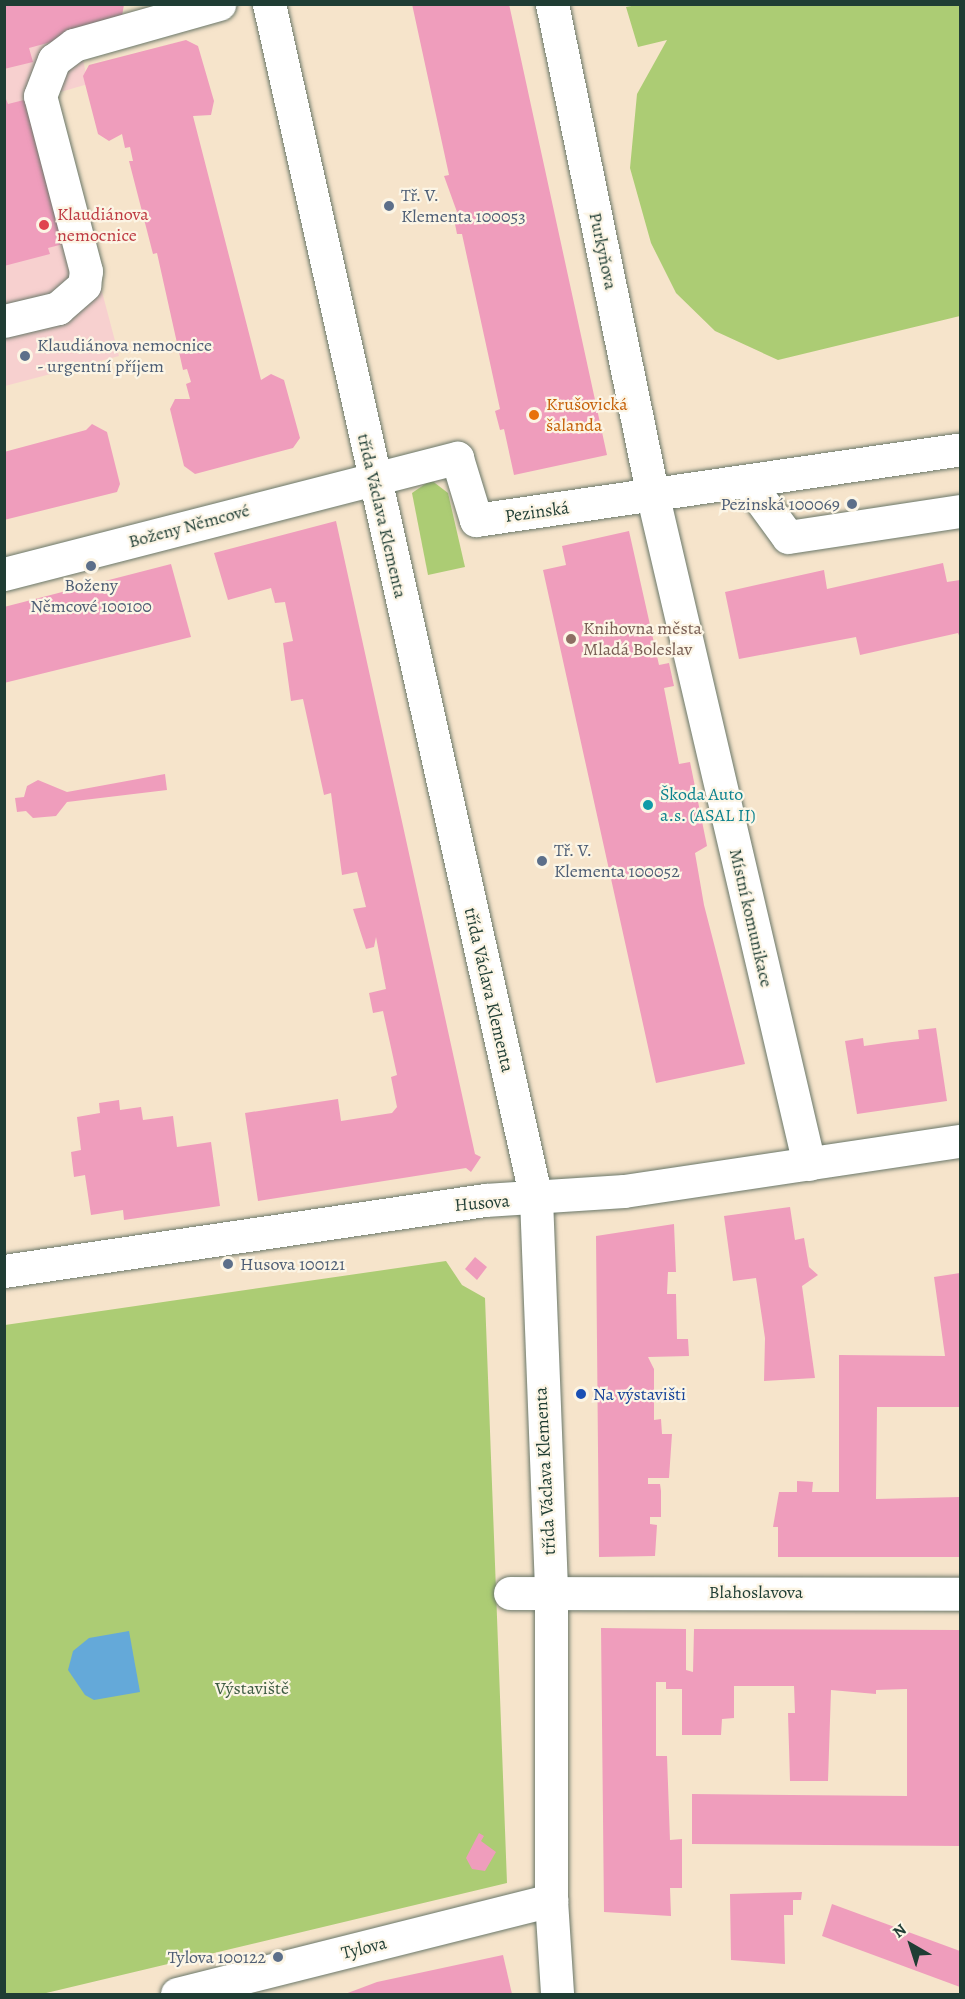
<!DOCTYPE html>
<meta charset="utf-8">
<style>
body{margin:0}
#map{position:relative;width:965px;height:1999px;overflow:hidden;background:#f6e4cb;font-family:Alegreya,serif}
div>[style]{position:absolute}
.built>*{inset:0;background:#f7d0cf}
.green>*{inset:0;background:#accc74}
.water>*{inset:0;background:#64a9d9}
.building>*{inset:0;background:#ef9dbc}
.roads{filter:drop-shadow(0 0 2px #6a7769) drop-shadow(0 0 2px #6a7769)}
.minor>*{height:33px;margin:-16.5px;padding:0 16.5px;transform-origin:16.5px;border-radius:16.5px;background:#fff}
.dots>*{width:16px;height:16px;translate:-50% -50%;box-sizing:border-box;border:3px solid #fcf5e5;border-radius:50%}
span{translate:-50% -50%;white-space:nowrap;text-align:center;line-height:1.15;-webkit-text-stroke:4.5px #fcf5e5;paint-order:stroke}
.service-label{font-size:18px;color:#4e5e75}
.left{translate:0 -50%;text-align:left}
.right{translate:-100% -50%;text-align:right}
.health-label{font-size:18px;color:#be3a42}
.street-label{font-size:18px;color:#1f3d34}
.food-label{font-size:18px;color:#c56008}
.education-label{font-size:18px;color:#785e54}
.culture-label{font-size:18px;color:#0d838f}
.transit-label{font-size:18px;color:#164399}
.park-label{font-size:18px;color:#3b5a41}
.frame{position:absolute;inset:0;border:6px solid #1f3d34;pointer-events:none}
.north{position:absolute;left:881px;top:1915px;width:60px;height:60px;-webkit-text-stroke:4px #fcf5e5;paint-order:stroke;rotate:321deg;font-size:16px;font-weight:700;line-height:24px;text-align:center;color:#1f3d34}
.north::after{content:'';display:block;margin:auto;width:21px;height:27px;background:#1f3d34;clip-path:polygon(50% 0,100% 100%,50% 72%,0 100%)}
</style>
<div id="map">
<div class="built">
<div style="clip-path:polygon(5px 5px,124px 5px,122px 16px,78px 35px,88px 84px,50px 95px,119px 356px,5px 386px)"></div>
</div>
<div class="green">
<div style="clip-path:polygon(637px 5px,960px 5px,960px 316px,778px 360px,715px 331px,676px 293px,651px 243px,630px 168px,637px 94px,667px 40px,638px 47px,626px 7px)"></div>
<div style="clip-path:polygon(431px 480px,448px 493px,465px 567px,428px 575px,412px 493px)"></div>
<div style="clip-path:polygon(446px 1261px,462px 1285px,485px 1298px,507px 1883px,42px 1994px,5px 1994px,5px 1325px)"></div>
</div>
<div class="water">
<div style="clip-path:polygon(129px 1631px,140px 1692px,94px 1700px,85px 1695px,68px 1670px,73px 1651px,89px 1638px)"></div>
</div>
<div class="building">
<div style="clip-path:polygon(4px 4px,124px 4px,122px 16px,110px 26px,29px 48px,33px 62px,4px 69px)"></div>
<div style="clip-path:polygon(412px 4px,509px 4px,607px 455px,514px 475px,504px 429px,500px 430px,495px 411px,500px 409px,462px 234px,457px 234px,453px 214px,457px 212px,444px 176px,449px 175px)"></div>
<div style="clip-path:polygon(186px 40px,198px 46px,214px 101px,211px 115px,193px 116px,261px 380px,271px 374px,284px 380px,300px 438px,293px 448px,195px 474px,184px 466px,170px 409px,175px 399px,190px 399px,186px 384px,191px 382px,187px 369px,183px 370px,157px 253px,153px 254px,129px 161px,133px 161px,130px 147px,125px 148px,122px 134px,109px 141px,98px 134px,83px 76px,89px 65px)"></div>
<div style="clip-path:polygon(4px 94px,8px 104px,24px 100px,67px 243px,48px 248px,50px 254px,4px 266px)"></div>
<div style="clip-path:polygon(92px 424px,107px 432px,120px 484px,117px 492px,4px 520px,4px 452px,86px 430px)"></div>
<div style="clip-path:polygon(336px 521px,475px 1154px,481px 1157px,471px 1172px,466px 1168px,258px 1201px,245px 1113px,338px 1099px,341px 1121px,392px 1113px,397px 1107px,391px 1077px,397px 1075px,383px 1011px,373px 1013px,369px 993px,386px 989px,376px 937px,374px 947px,366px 949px,353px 909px,366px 907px,357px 872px,342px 875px,331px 793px,324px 795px,303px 699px,291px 701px,283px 643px,293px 641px,285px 602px,275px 603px,271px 588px,228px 600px,214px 553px)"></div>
<div style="clip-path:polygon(629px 531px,659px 665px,669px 663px,674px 686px,664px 688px,679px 764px,690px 762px,707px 846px,695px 853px,704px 905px,745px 1064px,656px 1083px,543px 570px,566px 565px,562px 546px)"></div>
<div style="clip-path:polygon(943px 563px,947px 582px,960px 580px,960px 638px,958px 633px,860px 655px,856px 637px,739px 659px,725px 592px,824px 570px,827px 589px)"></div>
<div style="clip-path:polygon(171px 564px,191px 637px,4px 683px,4px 607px)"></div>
<div style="clip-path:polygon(165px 774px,167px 790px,67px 802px,56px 816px,33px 818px,26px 811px,17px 812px,15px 798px,24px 797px,27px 786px,38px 780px,67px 792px)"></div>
<div style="clip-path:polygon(936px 1028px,947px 1101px,857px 1114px,845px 1041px,863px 1038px,864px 1046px,892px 1042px,919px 1039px,918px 1030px)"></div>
<div style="clip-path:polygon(119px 1100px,120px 1110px,141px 1107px,143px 1120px,173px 1116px,177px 1147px,211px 1142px,220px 1206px,124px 1220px,123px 1210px,91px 1215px,85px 1175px,74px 1177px,71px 1152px,81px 1150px,77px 1117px,100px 1113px,99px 1103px)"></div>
<div style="clip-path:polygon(790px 1207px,795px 1240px,804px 1238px,809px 1267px,818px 1275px,802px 1286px,815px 1378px,764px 1381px,765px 1338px,756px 1278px,733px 1281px,724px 1216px)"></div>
<div style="clip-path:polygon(674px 1224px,676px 1272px,668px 1272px,667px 1294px,676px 1294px,677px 1339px,688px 1339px,689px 1356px,648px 1357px,654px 1369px,654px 1420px,661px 1419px,662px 1434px,672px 1434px,669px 1478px,648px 1478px,648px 1484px,660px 1484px,661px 1491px,661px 1517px,650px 1517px,650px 1524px,657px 1525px,655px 1556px,599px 1557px,596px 1236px)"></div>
<div style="clip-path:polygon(475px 1257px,487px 1267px,477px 1280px,465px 1269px)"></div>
<div style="clip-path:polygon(960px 1273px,960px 1407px,877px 1407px,876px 1499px,960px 1497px,960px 1557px,778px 1557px,778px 1527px,773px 1527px,779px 1492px,797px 1492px,797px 1481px,813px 1482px,812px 1492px,839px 1492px,839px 1355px,945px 1356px,934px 1277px)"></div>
<div style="clip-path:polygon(601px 1628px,686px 1629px,686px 1670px,693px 1672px,694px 1629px,960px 1630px,960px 1846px,692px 1844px,692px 1794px,907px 1796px,907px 1689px,876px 1690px,876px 1694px,831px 1690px,828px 1781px,790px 1781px,788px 1713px,795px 1713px,794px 1686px,734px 1686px,734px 1718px,722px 1719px,721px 1735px,682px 1735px,682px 1689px,666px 1689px,666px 1682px,656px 1682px,656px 1756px,667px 1756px,670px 1840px,682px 1839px,682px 1888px,670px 1888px,671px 1916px,604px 1912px)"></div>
<div style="clip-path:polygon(479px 1833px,484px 1836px,481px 1841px,496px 1852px,485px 1871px,472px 1869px,466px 1858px)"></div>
<div style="clip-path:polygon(802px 1892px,801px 1900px,793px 1900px,793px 1915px,784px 1915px,785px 1964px,731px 1960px,730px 1894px)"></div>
<div style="clip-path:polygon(832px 1904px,960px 1951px,960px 1987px,822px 1936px)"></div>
<div style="clip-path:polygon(503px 1955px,512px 1994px,345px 1994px,377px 1982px)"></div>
</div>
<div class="roads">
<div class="minor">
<div style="left:269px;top:4px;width:1223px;rotate:77.4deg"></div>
<div style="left:536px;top:1198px;width:394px;rotate:87.8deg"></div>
<div style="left:551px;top:1592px;width:308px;rotate:90deg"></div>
<div style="left:551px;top:1900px;width:94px;rotate:86.3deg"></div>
<div style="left:552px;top:4px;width:503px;rotate:78.42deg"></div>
<div style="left:653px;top:497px;width:685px;rotate:76.84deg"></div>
<div style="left:4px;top:321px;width:56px;rotate:-13.5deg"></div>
<div style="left:58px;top:308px;width:35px;rotate:-41deg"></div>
<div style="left:84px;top:285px;width:14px;rotate:-82deg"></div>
<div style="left:86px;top:271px;width:181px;rotate:-104.7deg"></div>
<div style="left:40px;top:96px;width:39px;rotate:-69deg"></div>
<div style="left:54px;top:60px;width:25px;rotate:-37deg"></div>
<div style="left:74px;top:45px;width:151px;rotate:-15.8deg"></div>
<div style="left:747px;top:481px;width:69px;rotate:53.8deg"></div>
<div style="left:788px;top:537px;width:174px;rotate:-8.6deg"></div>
<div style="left:4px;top:574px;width:468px;rotate:-14.4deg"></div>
<div style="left:457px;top:458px;width:65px;rotate:73deg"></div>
<div style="left:476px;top:520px;width:489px;rotate:-8.3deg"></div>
<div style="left:4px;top:1271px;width:486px;rotate:-8.4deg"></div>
<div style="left:485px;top:1200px;width:139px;rotate:-3.7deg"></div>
<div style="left:624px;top:1191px;width:340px;rotate:-8.5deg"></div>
<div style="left:510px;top:1593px;width:450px;rotate:0.1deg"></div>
<div style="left:177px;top:1994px;width:386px;rotate:-14.1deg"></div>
</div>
</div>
<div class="dots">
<div style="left:389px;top:206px;background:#5c6f8a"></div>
<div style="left:44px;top:225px;background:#e0444e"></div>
<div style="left:25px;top:356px;background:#5c6f8a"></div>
<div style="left:534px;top:415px;background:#e8710a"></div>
<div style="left:852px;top:504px;background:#5c6f8a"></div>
<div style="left:91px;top:566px;background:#5c6f8a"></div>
<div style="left:571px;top:639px;background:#8d6e63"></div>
<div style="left:648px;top:805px;background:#0f9aa8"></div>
<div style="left:542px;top:861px;background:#5c6f8a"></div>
<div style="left:228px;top:1264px;background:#5c6f8a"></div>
<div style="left:581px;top:1394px;background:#1a4fb4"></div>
<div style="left:278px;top:1957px;background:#5c6f8a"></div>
</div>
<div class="service-label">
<span class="left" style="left:401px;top:206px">Tř. V.<br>Klementa 100053</span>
<span class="left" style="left:37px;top:356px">Klaudiánova nemocnice<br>- urgentní příjem</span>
<span class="right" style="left:840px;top:504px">Pezinská 100069</span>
<span style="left:91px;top:596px">Boženy<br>Němcové 100100</span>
<span class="left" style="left:554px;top:861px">Tř. V.<br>Klementa 100052</span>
<span class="left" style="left:240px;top:1264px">Husova 100121</span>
<span class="right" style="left:266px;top:1957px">Tylova 100122</span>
</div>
<div class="health-label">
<span class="left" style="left:57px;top:225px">Klaudiánova<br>nemocnice</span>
</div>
<div class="street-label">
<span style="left:603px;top:251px;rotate:78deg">Purkyňova</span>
<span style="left:537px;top:512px;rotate:-8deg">Pezinská</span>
<span style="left:382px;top:516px;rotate:77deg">třída Václava Klementa</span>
<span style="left:189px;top:526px;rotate:-15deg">Boženy Němcové</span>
<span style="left:751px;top:918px;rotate:77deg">Místní komunikace</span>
<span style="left:489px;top:990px;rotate:77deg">třída Václava Klementa</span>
<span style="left:482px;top:1203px;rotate:-5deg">Husova</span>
<span style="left:545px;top:1471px;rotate:-93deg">třída Václava Klementa</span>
<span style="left:756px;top:1592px">Blahoslavova</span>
<span style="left:364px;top:1948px;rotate:-14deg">Tylova</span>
</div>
<div class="food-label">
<span class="left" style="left:546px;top:415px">Krušovická<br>šalanda</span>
</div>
<div class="education-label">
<span class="left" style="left:583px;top:639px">Knihovna města<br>Mladá Boleslav</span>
</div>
<div class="culture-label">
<span class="left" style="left:660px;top:805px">Škoda Auto<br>a.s. (ASAL II)</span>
</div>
<div class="transit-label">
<span class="left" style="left:593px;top:1394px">Na výstavišti</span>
</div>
<div class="park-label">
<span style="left:252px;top:1688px">Výstaviště</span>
</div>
<div class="frame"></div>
<div class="north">N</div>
</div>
